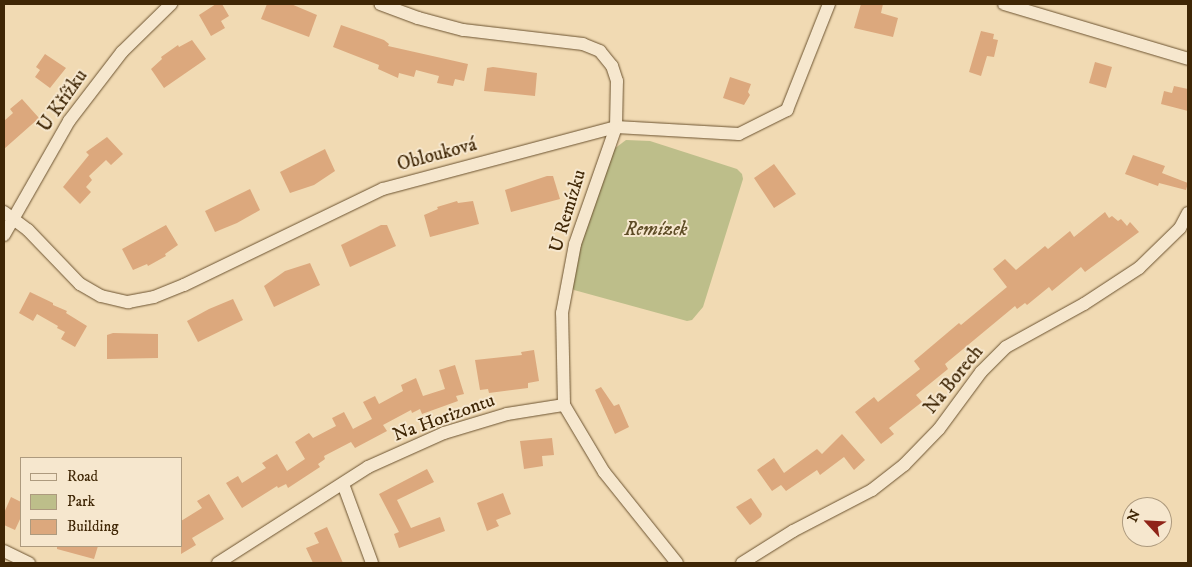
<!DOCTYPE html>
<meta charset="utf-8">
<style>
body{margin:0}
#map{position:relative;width:1192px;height:567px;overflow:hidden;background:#f1dab3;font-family:"IM FELL DW Pica",serif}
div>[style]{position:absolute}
.green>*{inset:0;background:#bdbe8a}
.building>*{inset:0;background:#dca87d}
.roads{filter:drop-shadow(0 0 1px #6c5330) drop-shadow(0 0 1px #6c5330)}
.street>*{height:12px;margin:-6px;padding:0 6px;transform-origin:6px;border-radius:6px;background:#f6e7ce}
span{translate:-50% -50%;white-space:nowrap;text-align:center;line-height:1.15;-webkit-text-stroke:4px #f6e7ce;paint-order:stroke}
.street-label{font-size:19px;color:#3f2605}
.park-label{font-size:19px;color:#5e4c26;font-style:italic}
.frame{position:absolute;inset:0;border:5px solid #3f2605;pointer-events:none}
.legend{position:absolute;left:20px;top:457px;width:162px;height:90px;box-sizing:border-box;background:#f6e7ce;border:1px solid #ad9a7e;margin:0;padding:6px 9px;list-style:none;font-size:15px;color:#3f2605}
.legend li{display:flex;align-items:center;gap:10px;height:25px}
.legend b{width:25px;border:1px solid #ad9a7e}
.north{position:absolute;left:1122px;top:497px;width:50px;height:50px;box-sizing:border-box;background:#f6e7ce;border:1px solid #ad9a7e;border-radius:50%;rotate:295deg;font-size:14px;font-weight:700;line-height:20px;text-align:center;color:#3f2605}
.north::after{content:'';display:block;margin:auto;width:18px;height:22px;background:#8f2418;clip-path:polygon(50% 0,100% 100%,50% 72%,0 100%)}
</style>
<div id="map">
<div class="green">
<div style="clip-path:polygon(626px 140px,650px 141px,737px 169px,742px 174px,743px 179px,703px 307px,692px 320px,687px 321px,574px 290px,568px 284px,610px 152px)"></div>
</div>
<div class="building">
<div style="clip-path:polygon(216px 4px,222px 4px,229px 16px,221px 21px,225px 28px,211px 36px,199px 15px)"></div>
<div style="clip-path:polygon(267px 4px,291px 4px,317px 15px,309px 37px,261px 19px)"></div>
<div style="clip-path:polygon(861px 4px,883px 4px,881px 13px,898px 18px,893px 37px,854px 28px)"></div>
<div style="clip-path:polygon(341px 25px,384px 40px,389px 44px,388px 46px,468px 64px,464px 81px,455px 79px,453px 86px,437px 83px,439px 76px,416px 70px,414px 77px,399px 73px,398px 78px,378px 69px,379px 65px,333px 47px)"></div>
<div style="clip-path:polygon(981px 31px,994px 34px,993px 39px,998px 40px,994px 57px,987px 56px,981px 76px,969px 72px)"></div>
<div style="clip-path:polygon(192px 40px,206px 59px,164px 88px,151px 69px,162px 59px,161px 57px,178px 45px,179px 47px)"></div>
<div style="clip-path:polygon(45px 54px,66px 68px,50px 88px,35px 77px,40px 70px,36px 67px)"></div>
<div style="clip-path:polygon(1095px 62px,1112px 67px,1106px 88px,1089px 83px)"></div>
<div style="clip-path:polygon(493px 67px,537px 73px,535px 96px,484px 91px,487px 68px)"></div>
<div style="clip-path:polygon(730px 77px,751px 84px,748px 92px,750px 95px,744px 105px,723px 98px)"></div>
<div style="clip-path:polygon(1174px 86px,1188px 89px,1188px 111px,1161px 104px,1164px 91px,1172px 93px)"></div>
<div style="clip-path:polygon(22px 99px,39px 118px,4px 149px,4px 121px,13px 113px,10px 109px)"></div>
<div style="clip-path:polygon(107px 137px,123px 154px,111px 165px,106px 160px,89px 176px,92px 180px,86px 187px,91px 192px,80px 204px,63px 187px,89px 155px,86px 152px)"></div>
<div style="clip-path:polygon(325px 149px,335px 171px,314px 185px,290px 193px,280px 172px)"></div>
<div style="clip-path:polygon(1133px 155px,1165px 166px,1162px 173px,1188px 183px,1186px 190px,1159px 183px,1158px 186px,1125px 174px)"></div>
<div style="clip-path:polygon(774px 164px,796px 194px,774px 208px,754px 178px)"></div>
<div style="clip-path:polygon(547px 176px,553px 176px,560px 199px,511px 212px,505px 190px)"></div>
<div style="clip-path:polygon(250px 189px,260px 210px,237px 223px,215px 232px,205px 211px)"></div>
<div style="clip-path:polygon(457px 201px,458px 203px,473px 201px,479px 224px,430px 237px,424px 215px,438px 209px,437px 207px)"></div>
<div style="clip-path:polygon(1105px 212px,1109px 218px,1112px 216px,1118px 221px,1121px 219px,1127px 226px,1130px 222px,1139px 232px,1085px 272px,1081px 267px,1052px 291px,1049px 287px,1027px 305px,1025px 303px,1017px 309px,1015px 306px,974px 340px,945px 364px,948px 369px,916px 395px,922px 402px,889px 428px,894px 434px,881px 444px,855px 412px,874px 397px,878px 402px,920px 369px,914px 361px,959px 323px,961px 325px,1007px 287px,993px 269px,1005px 259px,1016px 270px,1045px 246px,1048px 249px,1070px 231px,1074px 237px)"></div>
<div style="clip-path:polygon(166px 225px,178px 245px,165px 254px,166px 256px,148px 266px,147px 264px,133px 270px,122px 249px)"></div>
<div style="clip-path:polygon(381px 225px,387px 225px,396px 246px,350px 267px,341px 245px)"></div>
<div style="clip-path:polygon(310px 263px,320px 285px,274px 307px,264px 286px,285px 271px)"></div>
<div style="clip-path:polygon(30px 292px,53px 303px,53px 305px,67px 311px,66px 313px,87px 326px,75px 347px,61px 339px,65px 332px,57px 328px,58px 326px,37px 314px,33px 321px,19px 313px)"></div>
<div style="clip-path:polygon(233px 299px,243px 320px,198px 342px,187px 321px,209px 309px)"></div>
<div style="clip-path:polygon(113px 333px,158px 334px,158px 358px,107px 359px,107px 335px)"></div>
<div style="clip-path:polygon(534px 350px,539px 381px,528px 383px,528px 388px,489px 393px,488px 389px,480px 390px,475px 360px,522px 355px,521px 352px)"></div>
<div style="clip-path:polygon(455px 365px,464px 394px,456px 396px,458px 401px,422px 414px,420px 409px,412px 413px,411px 410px,383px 425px,387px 431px,355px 448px,351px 442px,324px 456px,325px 459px,318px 464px,320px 467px,288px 488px,286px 484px,278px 488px,277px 486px,242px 508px,226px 483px,238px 476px,242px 483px,266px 468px,262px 463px,277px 454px,287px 471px,305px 459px,295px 442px,309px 433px,313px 438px,336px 426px,332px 418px,344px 412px,353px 429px,372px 419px,363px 402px,375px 396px,379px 404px,403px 391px,401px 385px,416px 378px,423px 396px,445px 389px,439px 370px)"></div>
<div style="clip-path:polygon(601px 387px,614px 406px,619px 404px,629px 427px,615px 434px,595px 390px)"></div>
<div style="clip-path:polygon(842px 434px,865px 460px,854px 470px,844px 457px,820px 475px,817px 470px,786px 491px,781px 485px,772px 491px,757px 470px,774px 458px,784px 473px,817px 449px,822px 454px)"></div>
<div style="clip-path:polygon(552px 438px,554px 455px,542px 456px,543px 466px,524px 469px,520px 441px)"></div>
<div style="clip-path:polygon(427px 469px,434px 482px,397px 500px,411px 528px,440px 517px,445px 531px,399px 548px,394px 534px,399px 532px,379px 494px)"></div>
<div style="clip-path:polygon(503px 493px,511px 514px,496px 520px,499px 526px,487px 531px,477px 503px)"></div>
<div style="clip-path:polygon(209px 494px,224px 519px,192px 538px,196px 545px,181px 554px,181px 521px,202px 508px,197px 501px)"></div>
<div style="clip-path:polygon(11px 497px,21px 502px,21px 517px,15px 530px,4px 525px,4px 513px)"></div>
<div style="clip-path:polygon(751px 498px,762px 514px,761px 517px,750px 525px,736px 507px)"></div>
<div style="clip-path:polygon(327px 527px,343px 563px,313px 563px,306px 548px,319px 543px,314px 533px)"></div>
<div style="clip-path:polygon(57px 546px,98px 546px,94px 559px,57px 549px)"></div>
</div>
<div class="roads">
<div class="street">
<div style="left:1004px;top:4px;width:192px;rotate:16.6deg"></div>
<div style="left:4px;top:212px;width:30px;rotate:37deg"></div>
<div style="left:28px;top:230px;width:75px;rotate:46.1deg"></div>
<div style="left:80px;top:284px;width:24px;rotate:30deg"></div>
<div style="left:101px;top:296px;width:28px;rotate:13deg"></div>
<div style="left:128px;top:302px;width:26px;rotate:-11deg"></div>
<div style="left:154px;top:297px;width:32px;rotate:-22deg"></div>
<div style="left:184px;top:285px;width:221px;rotate:-25.8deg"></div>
<div style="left:383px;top:189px;width:241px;rotate:-14.9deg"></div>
<div style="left:616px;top:127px;width:46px;rotate:-88.8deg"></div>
<div style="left:617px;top:81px;width:16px;rotate:-108deg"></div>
<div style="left:612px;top:66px;width:19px;rotate:-129deg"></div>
<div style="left:600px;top:51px;width:18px;rotate:-158deg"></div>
<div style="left:583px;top:44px;width:121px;rotate:-173.3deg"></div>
<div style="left:463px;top:30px;width:47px;rotate:-165.1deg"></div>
<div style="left:418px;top:18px;width:40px;rotate:-159.8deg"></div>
<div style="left:4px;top:235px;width:131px;rotate:-60.3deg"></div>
<div style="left:69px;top:121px;width:87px;rotate:-52.5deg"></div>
<div style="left:122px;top:52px;width:69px;rotate:-44.4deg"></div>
<div style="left:343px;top:484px;width:84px;rotate:69.8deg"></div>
<div style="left:4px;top:551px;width:28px;rotate:26deg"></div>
<div style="left:218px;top:563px;width:178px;rotate:-32.6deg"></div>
<div style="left:368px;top:467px;width:83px;rotate:-24.1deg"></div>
<div style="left:444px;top:433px;width:66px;rotate:-16.8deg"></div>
<div style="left:507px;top:414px;width:58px;rotate:-9deg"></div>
<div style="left:677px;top:563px;width:117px;rotate:-128.7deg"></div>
<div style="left:604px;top:472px;width:78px;rotate:-120.8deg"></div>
<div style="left:564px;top:405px;width:92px;rotate:-91.2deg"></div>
<div style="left:562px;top:313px;width:70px;rotate:-79.3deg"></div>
<div style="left:575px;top:244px;width:124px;rotate:-70.7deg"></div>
<div style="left:616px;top:127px;width:123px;rotate:3.3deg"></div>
<div style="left:739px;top:134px;width:54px;rotate:-26.6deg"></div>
<div style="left:787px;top:110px;width:114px;rotate:-68.4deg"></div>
<div style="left:742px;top:563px;width:60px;rotate:-32.1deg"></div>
<div style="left:793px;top:531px;width:89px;rotate:-27.4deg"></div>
<div style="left:872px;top:490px;width:41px;rotate:-38deg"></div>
<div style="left:904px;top:465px;width:50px;rotate:-45.8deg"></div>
<div style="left:939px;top:429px;width:71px;rotate:-53.6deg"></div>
<div style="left:981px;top:372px;width:35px;rotate:-45deg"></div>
<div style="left:1006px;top:347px;width:89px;rotate:-28.9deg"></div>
<div style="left:1084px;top:304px;width:66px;rotate:-33.2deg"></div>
<div style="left:1139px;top:268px;width:57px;rotate:-44.3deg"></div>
<div style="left:1180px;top:228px;width:17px;rotate:-62deg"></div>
</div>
</div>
<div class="street-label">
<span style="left:63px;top:101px;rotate:-55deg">U Křížku</span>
<span style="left:437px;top:155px;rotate:-15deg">Oblouková</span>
<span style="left:568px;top:211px;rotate:-73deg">U Remízku</span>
<span style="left:954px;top:380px;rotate:-51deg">Na Borech</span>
<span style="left:444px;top:418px;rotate:-20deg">Na Horizontu</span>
</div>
<div class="park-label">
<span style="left:656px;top:230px">Remízek</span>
</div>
<div class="frame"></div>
<ul class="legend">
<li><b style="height:6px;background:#f6e7ce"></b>Road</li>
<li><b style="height:14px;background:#bdbe8a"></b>Park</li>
<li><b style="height:14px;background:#dca87d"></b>Building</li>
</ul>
<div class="north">N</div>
</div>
